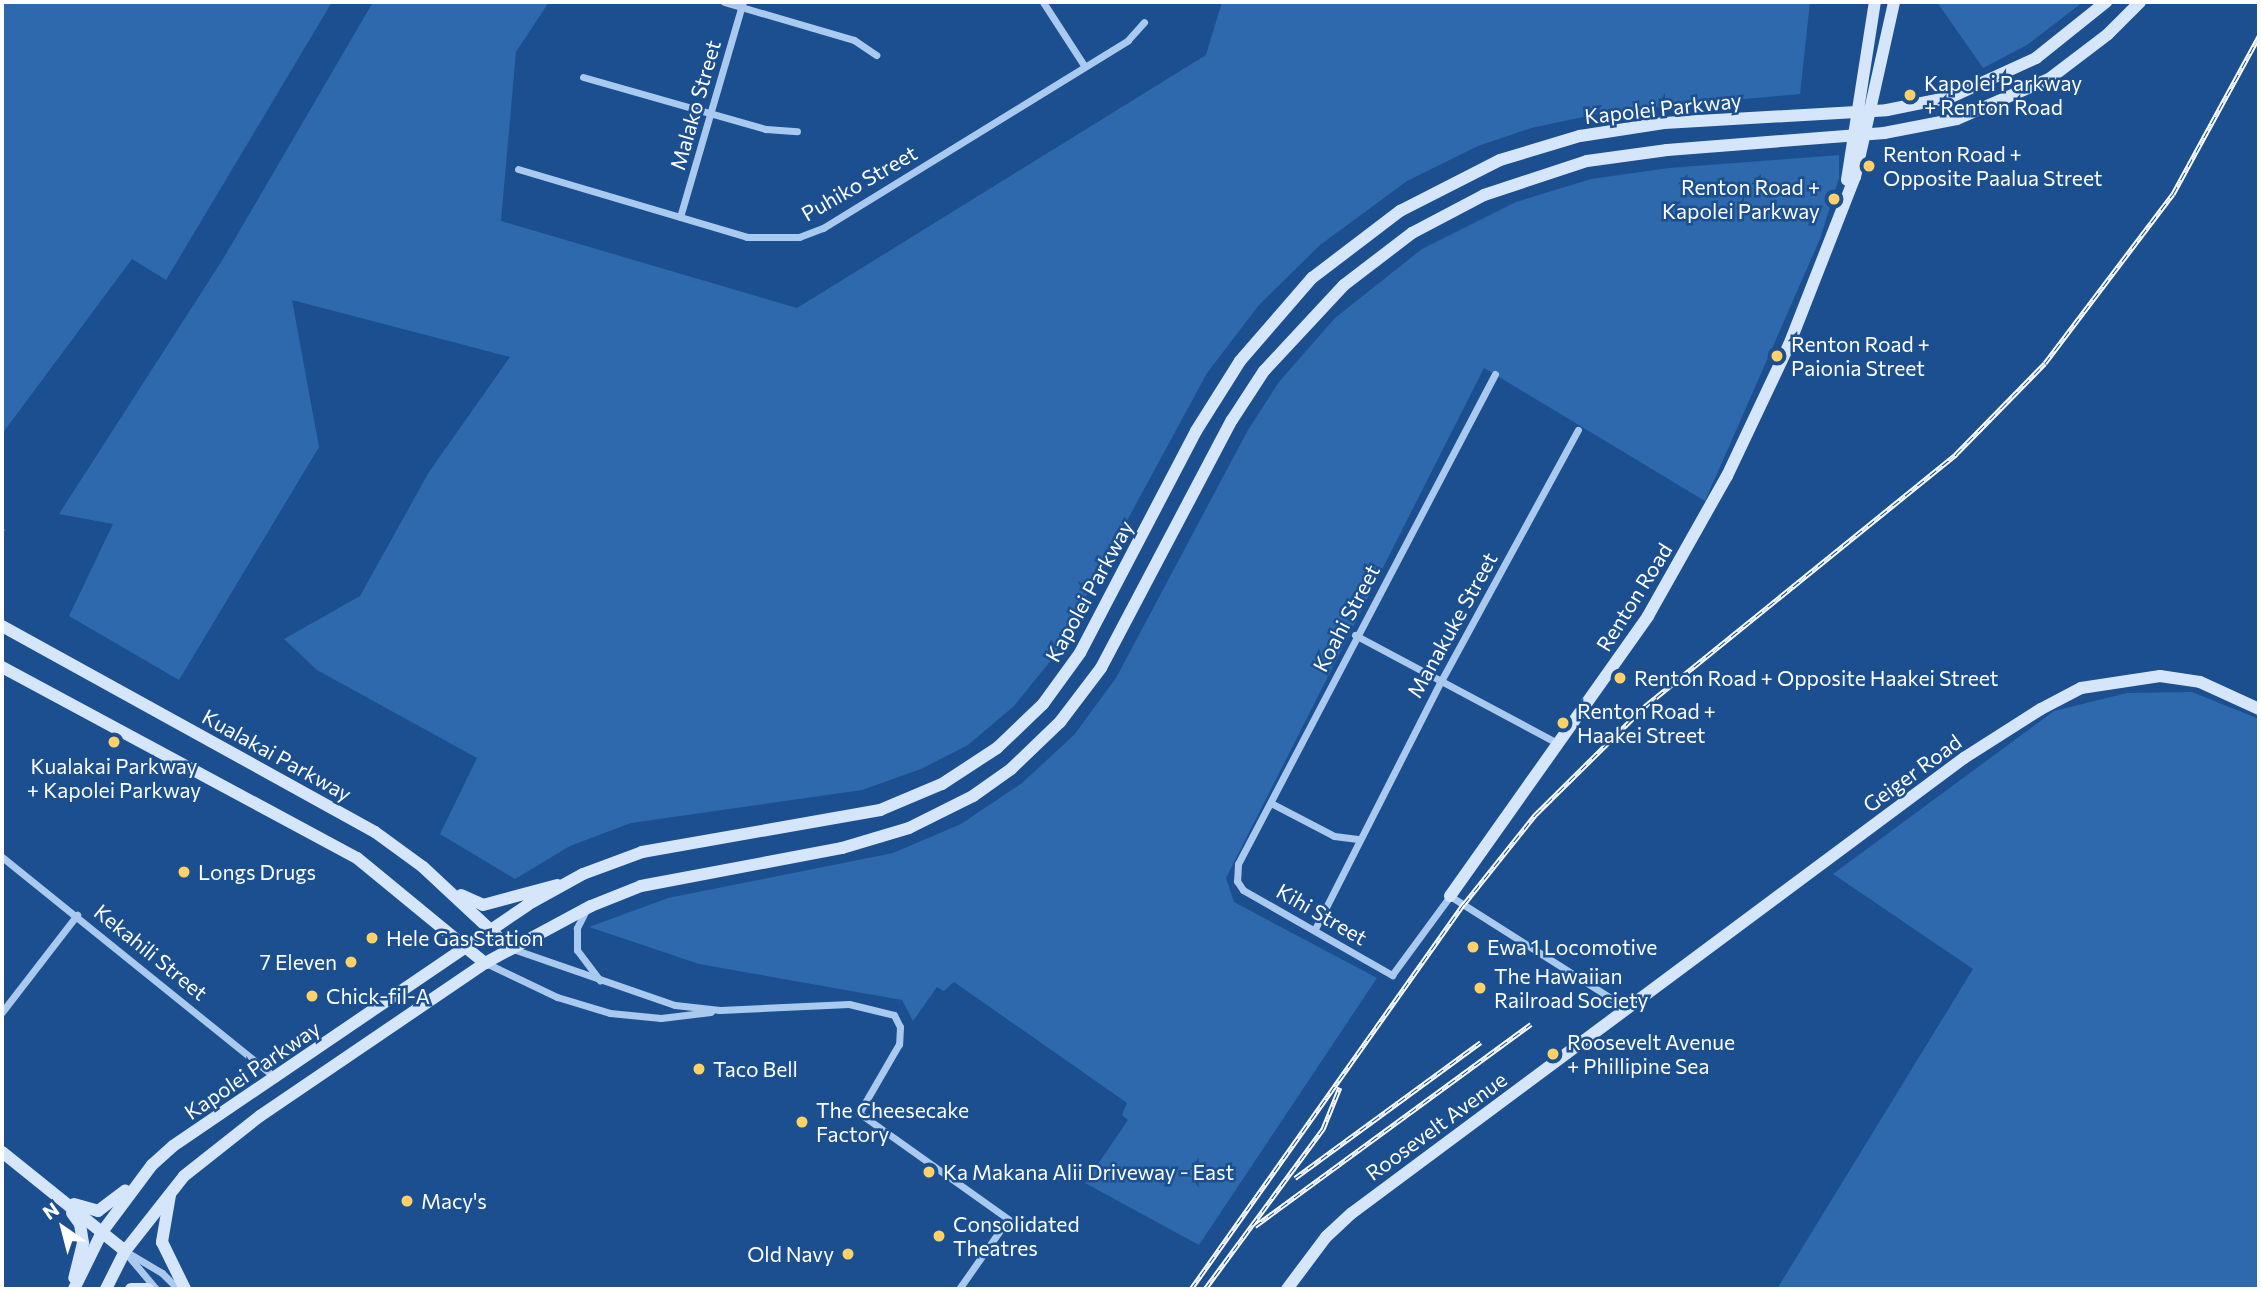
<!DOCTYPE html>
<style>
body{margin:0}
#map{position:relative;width:2261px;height:1291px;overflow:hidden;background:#1b4f8f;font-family:Commissioner,sans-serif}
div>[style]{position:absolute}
.green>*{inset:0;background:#2e69ad}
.stream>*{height:2.5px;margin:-1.25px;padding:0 1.25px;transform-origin:1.25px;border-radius:1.25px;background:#3c6290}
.street>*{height:7px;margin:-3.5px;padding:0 3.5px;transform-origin:3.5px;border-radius:3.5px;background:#a9c9ee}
.secondary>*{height:12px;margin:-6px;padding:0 6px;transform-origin:6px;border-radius:6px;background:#d6e6fa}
.rail>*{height:5px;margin-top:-2.5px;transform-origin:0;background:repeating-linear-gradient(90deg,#1b4f8f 0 8px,#fff 0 16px);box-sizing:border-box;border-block:2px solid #fff}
.dots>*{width:19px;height:19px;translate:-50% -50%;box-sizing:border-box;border:4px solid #1b4f8f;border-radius:50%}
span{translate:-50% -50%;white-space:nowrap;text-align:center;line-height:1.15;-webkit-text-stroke:5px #1b4f8f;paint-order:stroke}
.poi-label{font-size:21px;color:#fff}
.left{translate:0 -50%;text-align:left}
.right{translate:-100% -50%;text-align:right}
.street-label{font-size:21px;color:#fff}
.frame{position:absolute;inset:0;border:4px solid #fff;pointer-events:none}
.north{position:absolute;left:28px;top:1193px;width:70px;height:70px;-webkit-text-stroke:5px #1b4f8f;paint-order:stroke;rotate:325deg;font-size:19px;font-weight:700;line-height:28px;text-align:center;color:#fff}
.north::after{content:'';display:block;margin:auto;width:24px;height:32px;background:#fff;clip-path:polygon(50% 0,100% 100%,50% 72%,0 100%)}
</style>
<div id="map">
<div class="green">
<div style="clip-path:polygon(2px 2px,332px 2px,166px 280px,132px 259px,2px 434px)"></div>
<div style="clip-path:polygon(373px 2px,549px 2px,516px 52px,501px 221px,797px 308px,1206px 55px,1222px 2px,1810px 2px,1800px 94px,1612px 111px,1531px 128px,1478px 146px,1407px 181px,1320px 245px,1259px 305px,1207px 373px,1052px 659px,1014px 706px,968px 745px,921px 769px,862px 790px,631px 823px,570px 846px,515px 879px,440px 834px,477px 758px,317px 670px,284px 639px,360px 596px,429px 472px,510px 357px,292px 300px,319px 447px,179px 680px,69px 616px,113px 524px,59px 514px,223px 259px)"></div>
<div style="clip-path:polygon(1937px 2px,2083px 2px,2027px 45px,1983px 68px)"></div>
<div style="clip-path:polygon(1839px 155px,1839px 178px,1820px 239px,1705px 501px,1484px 368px,1226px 878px,1234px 902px,1377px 978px,1199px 1245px,1085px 1183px,1128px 1120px,1122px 1115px,1127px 1103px,954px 982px,944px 991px,937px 987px,913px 1021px,902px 1000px,699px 964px,589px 927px,668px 898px,893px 853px,961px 824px,1022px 783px,1074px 735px,1116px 678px,1248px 430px,1279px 382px,1335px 318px,1422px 249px,1516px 202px,1591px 179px,1669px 168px)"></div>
<div style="clip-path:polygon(2192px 692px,2259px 719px,2259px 1289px,1777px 1289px,1973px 969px,1833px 874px,2054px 711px,2127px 693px)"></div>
</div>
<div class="stream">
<div style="left:2px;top:530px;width:3px"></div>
</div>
<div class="street">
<div style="left:724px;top:2px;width:135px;rotate:16.3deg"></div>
<div style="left:854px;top:40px;width:27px;rotate:34deg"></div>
<div style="left:1043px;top:2px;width:77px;rotate:57.1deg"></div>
<div style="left:583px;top:77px;width:190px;rotate:15.9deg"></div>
<div style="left:766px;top:129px;width:31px;rotate:4deg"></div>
<div style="left:518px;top:169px;width:239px;rotate:16.5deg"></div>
<div style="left:747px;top:237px;width:52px"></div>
<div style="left:799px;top:237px;width:26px;rotate:-21deg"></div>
<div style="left:823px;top:228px;width:358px;rotate:-31.6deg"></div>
<div style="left:1128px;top:40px;width:24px;rotate:-48deg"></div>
<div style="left:680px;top:217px;width:224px;rotate:-73.7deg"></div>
<div style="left:1495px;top:374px;width:553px;rotate:117.68deg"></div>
<div style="left:1238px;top:864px;width:17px;rotate:93deg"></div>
<div style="left:1237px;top:881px;width:11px;rotate:56deg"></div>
<div style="left:1243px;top:890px;width:172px;rotate:29.7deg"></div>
<div style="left:1392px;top:975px;width:98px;rotate:-53.7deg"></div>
<div style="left:1450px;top:896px;width:192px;rotate:32.4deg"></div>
<div style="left:1612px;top:999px;width:18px;rotate:45deg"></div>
<div style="left:1355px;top:635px;width:231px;rotate:28.1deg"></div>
<div style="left:1271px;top:803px;width:71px;rotate:27.6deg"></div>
<div style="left:1334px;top:836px;width:24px;rotate:7deg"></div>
<div style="left:2px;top:857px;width:352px;rotate:38.9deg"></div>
<div style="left:585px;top:912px;width:18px;rotate:117deg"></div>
<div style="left:577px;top:928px;width:22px;rotate:90deg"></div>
<div style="left:577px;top:950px;width:38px;rotate:53deg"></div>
<div style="left:1315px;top:929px;width:278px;rotate:-63.1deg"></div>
<div style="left:1441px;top:681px;width:286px;rotate:-61.4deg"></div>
<div style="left:513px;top:949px;width:171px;rotate:19.1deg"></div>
<div style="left:675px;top:1005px;width:45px;rotate:6.3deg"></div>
<div style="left:720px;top:1010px;width:129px;rotate:-2.7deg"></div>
<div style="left:849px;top:1004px;width:46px;rotate:13.7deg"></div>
<div style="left:894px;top:1015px;width:13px;rotate:63deg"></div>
<div style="left:900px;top:1027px;width:17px;rotate:93deg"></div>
<div style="left:899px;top:1044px;width:80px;rotate:120.1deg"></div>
<div style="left:859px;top:1113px;width:183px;rotate:35.4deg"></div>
<div style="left:1008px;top:1219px;width:85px;rotate:125deg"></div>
<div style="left:486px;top:963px;width:79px;rotate:25.6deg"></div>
<div style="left:557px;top:997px;width:55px;rotate:16.8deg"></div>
<div style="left:610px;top:1013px;width:51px;rotate:5.6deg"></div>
<div style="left:661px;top:1018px;width:50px;rotate:-6.8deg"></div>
<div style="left:2px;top:1012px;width:123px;rotate:-52.3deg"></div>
<div style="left:125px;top:1251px;width:43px;rotate:30.7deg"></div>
<div style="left:162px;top:1273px;width:23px;rotate:45deg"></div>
<div style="left:125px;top:1252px;width:48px;rotate:50deg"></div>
</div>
<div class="secondary">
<div style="left:1847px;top:180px;width:180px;rotate:-81.1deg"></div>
<div style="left:2px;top:626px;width:426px;rotate:28.9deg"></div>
<div style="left:375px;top:832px;width:59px;rotate:36.1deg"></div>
<div style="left:423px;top:867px;width:120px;rotate:43deg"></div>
<div style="left:2px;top:667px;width:403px;rotate:28.3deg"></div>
<div style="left:357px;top:858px;width:166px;rotate:39.4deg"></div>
<div style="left:461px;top:895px;width:24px;rotate:24deg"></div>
<div style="left:483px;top:905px;width:77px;rotate:-15.1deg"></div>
<div style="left:1450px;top:896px;width:343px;rotate:-54.7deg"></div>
<div style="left:1648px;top:616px;width:161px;rotate:-60.6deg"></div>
<div style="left:1727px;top:476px;width:145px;rotate:-64.7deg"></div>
<div style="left:1789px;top:345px;width:180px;rotate:-68.6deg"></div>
<div style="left:1855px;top:177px;width:179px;rotate:-77.4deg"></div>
<div style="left:2px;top:1152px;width:158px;rotate:38.8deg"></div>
<div style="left:170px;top:1195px;width:48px;rotate:99.7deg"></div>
<div style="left:162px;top:1242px;width:52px;rotate:63.9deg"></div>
<div style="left:74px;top:1204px;width:25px;rotate:16deg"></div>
<div style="left:98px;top:1211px;width:34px;rotate:-37deg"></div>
<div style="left:72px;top:1213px;width:14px;rotate:54deg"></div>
<div style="left:80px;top:1224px;width:19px;rotate:81deg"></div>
<div style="left:83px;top:1243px;width:36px;rotate:104deg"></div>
<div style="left:74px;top:1289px;width:64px;rotate:-63.8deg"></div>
<div style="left:102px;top:1232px;width:84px;rotate:-53.3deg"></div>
<div style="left:152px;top:1165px;width:28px;rotate:-42deg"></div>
<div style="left:173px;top:1146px;width:428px;rotate:-34.2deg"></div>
<div style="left:527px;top:905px;width:64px;rotate:-29deg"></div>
<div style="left:583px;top:874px;width:63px;rotate:-20.4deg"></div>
<div style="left:642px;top:852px;width:242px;rotate:-10deg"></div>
<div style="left:880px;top:810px;width:67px;rotate:-22.8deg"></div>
<div style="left:942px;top:784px;width:66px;rotate:-33.2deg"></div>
<div style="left:997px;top:748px;width:64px;rotate:-43.7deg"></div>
<div style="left:1043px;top:704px;width:63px;rotate:-54deg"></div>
<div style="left:1080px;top:653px;width:250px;rotate:-62.4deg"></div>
<div style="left:1196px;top:431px;width:83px;rotate:-57.8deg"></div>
<div style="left:1240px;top:361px;width:110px;rotate:-49.1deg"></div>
<div style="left:1312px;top:278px;width:111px;rotate:-37.3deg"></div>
<div style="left:1400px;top:211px;width:112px;rotate:-27deg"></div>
<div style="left:1500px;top:160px;width:84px;rotate:-16.7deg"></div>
<div style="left:1580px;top:136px;width:85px;rotate:-8.8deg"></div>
<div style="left:1664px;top:123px;width:223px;rotate:-3.3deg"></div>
<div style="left:1887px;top:110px;width:65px;rotate:-11.5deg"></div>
<div style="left:1951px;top:97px;width:94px;rotate:-24.6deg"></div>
<div style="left:2036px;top:58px;width:90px;rotate:-38.7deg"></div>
<div style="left:106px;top:1289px;width:42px;rotate:-63.4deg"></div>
<div style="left:125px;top:1251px;width:95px;rotate:-51.8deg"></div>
<div style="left:184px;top:1176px;width:97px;rotate:-38.3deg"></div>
<div style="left:260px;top:1116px;width:272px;rotate:-34.2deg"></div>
<div style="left:485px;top:963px;width:120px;rotate:-28.3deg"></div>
<div style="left:591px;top:906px;width:54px;rotate:-21.8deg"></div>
<div style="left:641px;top:886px;width:205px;rotate:-10.7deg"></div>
<div style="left:842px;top:848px;width:70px;rotate:-16.6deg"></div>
<div style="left:909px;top:828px;width:72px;rotate:-26.6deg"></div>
<div style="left:973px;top:796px;width:47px;rotate:-35.4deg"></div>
<div style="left:1011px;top:769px;width:68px;rotate:-43.8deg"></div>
<div style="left:1060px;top:722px;width:68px;rotate:-52.8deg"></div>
<div style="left:1101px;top:668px;width:280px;rotate:-62.2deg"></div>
<div style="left:1232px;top:420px;width:59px;rotate:-56.9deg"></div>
<div style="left:1264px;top:371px;width:117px;rotate:-47.1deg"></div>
<div style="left:1344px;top:285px;width:86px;rotate:-37.4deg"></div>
<div style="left:1412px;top:233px;width:81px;rotate:-27.8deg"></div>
<div style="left:1484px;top:195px;width:108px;rotate:-18.3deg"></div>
<div style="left:1587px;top:161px;width:81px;rotate:-7.8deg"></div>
<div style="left:1667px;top:150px;width:218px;rotate:-4.5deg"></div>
<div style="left:1884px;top:133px;width:74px;rotate:-10.9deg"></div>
<div style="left:1957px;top:119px;width:100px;rotate:-23.5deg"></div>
<div style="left:2049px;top:79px;width:74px;rotate:-37.3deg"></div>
<div style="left:2108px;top:34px;width:45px;rotate:-45deg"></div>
<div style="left:131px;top:1289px;width:17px"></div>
<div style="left:1287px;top:1289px;width:65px;rotate:-53.1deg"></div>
<div style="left:1326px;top:1237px;width:35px;rotate:-43deg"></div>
<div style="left:1352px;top:1213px;width:763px;rotate:-36.63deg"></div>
<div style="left:1964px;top:758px;width:91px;rotate:-32.5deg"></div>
<div style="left:2041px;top:709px;width:45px;rotate:-27.7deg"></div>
<div style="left:2081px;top:688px;width:80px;rotate:-8.6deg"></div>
<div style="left:2160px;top:676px;width:40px;rotate:8.5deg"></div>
<div style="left:2200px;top:682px;width:65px;rotate:24.6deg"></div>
</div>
<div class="rail">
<div style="left:1295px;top:1178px;width:230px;rotate:-36.2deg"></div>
<div style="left:1255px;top:1226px;width:342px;rotate:-36.2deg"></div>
<div style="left:1191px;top:1289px;width:472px;rotate:-54.7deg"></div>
<div style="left:1464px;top:904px;width:114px;rotate:-51.4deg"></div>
<div style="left:1535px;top:815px;width:153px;rotate:-44.7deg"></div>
<div style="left:1644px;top:707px;width:402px;rotate:-39deg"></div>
<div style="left:1956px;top:454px;width:127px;rotate:-45.6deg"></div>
<div style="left:2045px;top:363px;width:212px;rotate:-52.9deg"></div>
<div style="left:2173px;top:194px;width:180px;rotate:-61.4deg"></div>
<div style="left:1205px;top:1289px;width:199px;rotate:-53.6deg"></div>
<div style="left:1323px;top:1129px;width:45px;rotate:-68deg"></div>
</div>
<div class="dots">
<div style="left:1910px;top:95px;background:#ffd166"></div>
<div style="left:1869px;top:166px;background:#ffd166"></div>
<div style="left:1834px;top:199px;background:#ffd166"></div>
<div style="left:1777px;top:356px;background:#ffd166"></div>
<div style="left:1620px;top:678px;background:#ffd166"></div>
<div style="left:1563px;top:723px;background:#ffd166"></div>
<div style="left:114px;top:742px;background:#ffd166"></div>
<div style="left:184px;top:872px;background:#ffd166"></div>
<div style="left:372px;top:938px;background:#ffd166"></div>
<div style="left:1473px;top:947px;background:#ffd166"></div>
<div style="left:351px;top:962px;background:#ffd166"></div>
<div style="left:1480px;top:988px;background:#ffd166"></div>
<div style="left:312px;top:996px;background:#ffd166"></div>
<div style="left:1553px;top:1054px;background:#ffd166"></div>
<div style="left:699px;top:1069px;background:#ffd166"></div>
<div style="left:802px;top:1122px;background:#ffd166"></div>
<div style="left:929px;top:1172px;background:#ffd166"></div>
<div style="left:407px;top:1201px;background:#ffd166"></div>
<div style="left:939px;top:1236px;background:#ffd166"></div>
<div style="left:848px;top:1254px;background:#ffd166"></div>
</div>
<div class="poi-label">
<span class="left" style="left:1924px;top:95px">Kapolei Parkway<br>+ Renton Road</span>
<span class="left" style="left:1883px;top:166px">Renton Road +<br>Opposite Paalua Street</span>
<span class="right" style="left:1820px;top:199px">Renton Road +<br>Kapolei Parkway</span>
<span class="left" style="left:1791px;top:356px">Renton Road +<br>Paionia Street</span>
<span class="left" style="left:1634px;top:678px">Renton Road + Opposite Haakei Street</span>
<span class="left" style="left:1577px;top:723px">Renton Road +<br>Haakei Street</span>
<span style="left:114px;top:778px">Kualakai Parkway<br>+ Kapolei Parkway</span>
<span class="left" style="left:198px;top:872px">Longs Drugs</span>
<span class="left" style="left:386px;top:938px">Hele Gas Station</span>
<span class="left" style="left:1487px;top:947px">Ewa 1 Locomotive</span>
<span class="right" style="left:337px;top:962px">7 Eleven</span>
<span class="left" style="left:1494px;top:988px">The Hawaiian<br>Railroad Society</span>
<span class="left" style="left:326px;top:996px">Chick-fil-A</span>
<span class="left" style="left:1567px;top:1054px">Roosevelt Avenue<br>+ Phillipine Sea</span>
<span class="left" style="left:713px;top:1069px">Taco Bell</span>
<span class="left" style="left:816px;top:1122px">The Cheesecake<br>Factory</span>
<span class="left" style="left:943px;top:1172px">Ka Makana Alii Driveway - East</span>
<span class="left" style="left:421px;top:1201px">Macy's</span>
<span class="left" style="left:953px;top:1236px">Consolidated<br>Theatres</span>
<span class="right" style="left:834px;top:1254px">Old Navy</span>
</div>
<div class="street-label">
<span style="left:695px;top:105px;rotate:-74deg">Malako Street</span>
<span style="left:1663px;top:108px;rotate:-6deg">Kapolei Parkway</span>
<span style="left:859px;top:183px;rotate:-30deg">Puhiko Street</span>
<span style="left:1089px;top:591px;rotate:-61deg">Kapolei Parkway</span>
<span style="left:1634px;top:597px;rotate:-58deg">Renton Road</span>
<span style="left:1346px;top:618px;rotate:-62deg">Koahi Street</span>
<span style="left:1452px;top:625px;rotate:-61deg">Manakuke Street</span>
<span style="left:277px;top:755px;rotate:29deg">Kualakai Parkway</span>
<span style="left:1912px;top:773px;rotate:-36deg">Geiger Road</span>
<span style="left:1322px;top:914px;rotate:30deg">Kihi Street</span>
<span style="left:151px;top:952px;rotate:39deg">Kekahili Street</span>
<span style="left:252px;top:1070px;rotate:-34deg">Kapolei Parkway</span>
<span style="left:1436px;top:1126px;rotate:-36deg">Roosevelt Avenue</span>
</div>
<div class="frame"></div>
<div class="north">N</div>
</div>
